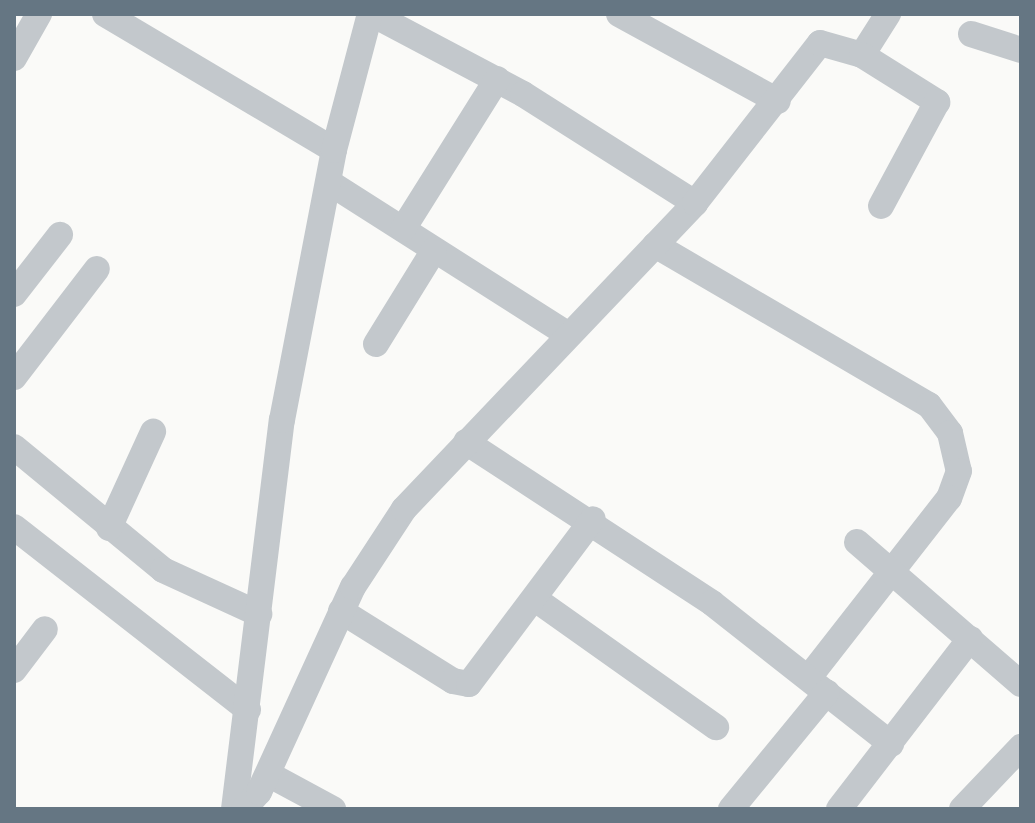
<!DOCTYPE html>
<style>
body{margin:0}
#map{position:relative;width:1035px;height:823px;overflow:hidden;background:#fafaf8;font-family:"PT Sans",sans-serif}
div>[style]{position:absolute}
.minor>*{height:26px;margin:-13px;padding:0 13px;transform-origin:13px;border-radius:13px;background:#c3c8cc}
span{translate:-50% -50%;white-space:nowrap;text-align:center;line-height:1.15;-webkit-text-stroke:8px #fff;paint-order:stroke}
.frame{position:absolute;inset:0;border:16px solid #657683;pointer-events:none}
</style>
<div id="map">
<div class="minor">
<div style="left:105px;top:14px;width:266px;rotate:30.7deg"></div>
<div style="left:372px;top:14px;width:171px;rotate:27.9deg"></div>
<div style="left:523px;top:94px;width:204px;rotate:32.4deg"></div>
<div style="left:619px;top:14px;width:181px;rotate:28.7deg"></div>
<div style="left:971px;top:34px;width:52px;rotate:17.7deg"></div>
<div style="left:862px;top:55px;width:49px;rotate:-57.6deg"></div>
<div style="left:14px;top:58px;width:51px;rotate:-60.4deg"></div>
<div style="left:330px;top:183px;width:283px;rotate:32.5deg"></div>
<div style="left:403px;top:229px;width:177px;rotate:-57.9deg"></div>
<div style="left:655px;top:245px;width:317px;rotate:30.3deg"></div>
<div style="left:929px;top:405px;width:35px;rotate:53deg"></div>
<div style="left:950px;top:433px;width:39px;rotate:77deg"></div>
<div style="left:959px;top:471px;width:29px;rotate:110deg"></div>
<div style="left:949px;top:498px;width:227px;rotate:128deg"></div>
<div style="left:14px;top:294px;width:75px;rotate:-52.1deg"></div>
<div style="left:376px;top:344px;width:110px;rotate:-58.3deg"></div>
<div style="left:14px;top:377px;width:136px;rotate:-52.5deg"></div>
<div style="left:466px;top:442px;width:294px;rotate:33.2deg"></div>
<div style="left:712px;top:603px;width:228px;rotate:38.2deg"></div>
<div style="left:14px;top:447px;width:193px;rotate:39.5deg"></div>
<div style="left:163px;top:570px;width:106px;rotate:24.6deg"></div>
<div style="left:14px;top:527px;width:297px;rotate:38deg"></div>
<div style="left:109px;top:528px;width:106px;rotate:-65.4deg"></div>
<div style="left:857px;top:542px;width:217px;rotate:40.9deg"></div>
<div style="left:535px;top:599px;width:222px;rotate:35.3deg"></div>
<div style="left:341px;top:611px;width:132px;rotate:32deg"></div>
<div style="left:453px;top:681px;width:16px;rotate:11deg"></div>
<div style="left:469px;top:684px;width:206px;rotate:-53.1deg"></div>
<div style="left:14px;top:670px;width:51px;rotate:-52.9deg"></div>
<div style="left:268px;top:774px;width:74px;rotate:28.3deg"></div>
<div style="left:234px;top:809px;width:392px;rotate:-83deg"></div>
<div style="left:282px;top:420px;width:275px;rotate:-79.1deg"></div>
<div style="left:334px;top:150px;width:141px;rotate:-75.2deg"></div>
<div style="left:244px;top:809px;width:23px;rotate:-49deg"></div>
<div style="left:259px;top:792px;width:226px;rotate:-65.4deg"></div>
<div style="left:353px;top:587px;width:93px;rotate:-56.8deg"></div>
<div style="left:404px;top:509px;width:422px;rotate:-46.4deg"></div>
<div style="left:695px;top:203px;width:203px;rotate:-52deg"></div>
<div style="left:820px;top:43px;width:44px;rotate:15.9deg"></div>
<div style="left:862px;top:55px;width:89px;rotate:32.1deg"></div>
<div style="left:937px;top:102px;width:118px;rotate:118.3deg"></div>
<div style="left:731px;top:809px;width:151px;rotate:-50.6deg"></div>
<div style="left:839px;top:809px;width:215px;rotate:-52.4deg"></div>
<div style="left:962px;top:809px;width:86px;rotate:-46.4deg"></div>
</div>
<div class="frame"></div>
</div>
